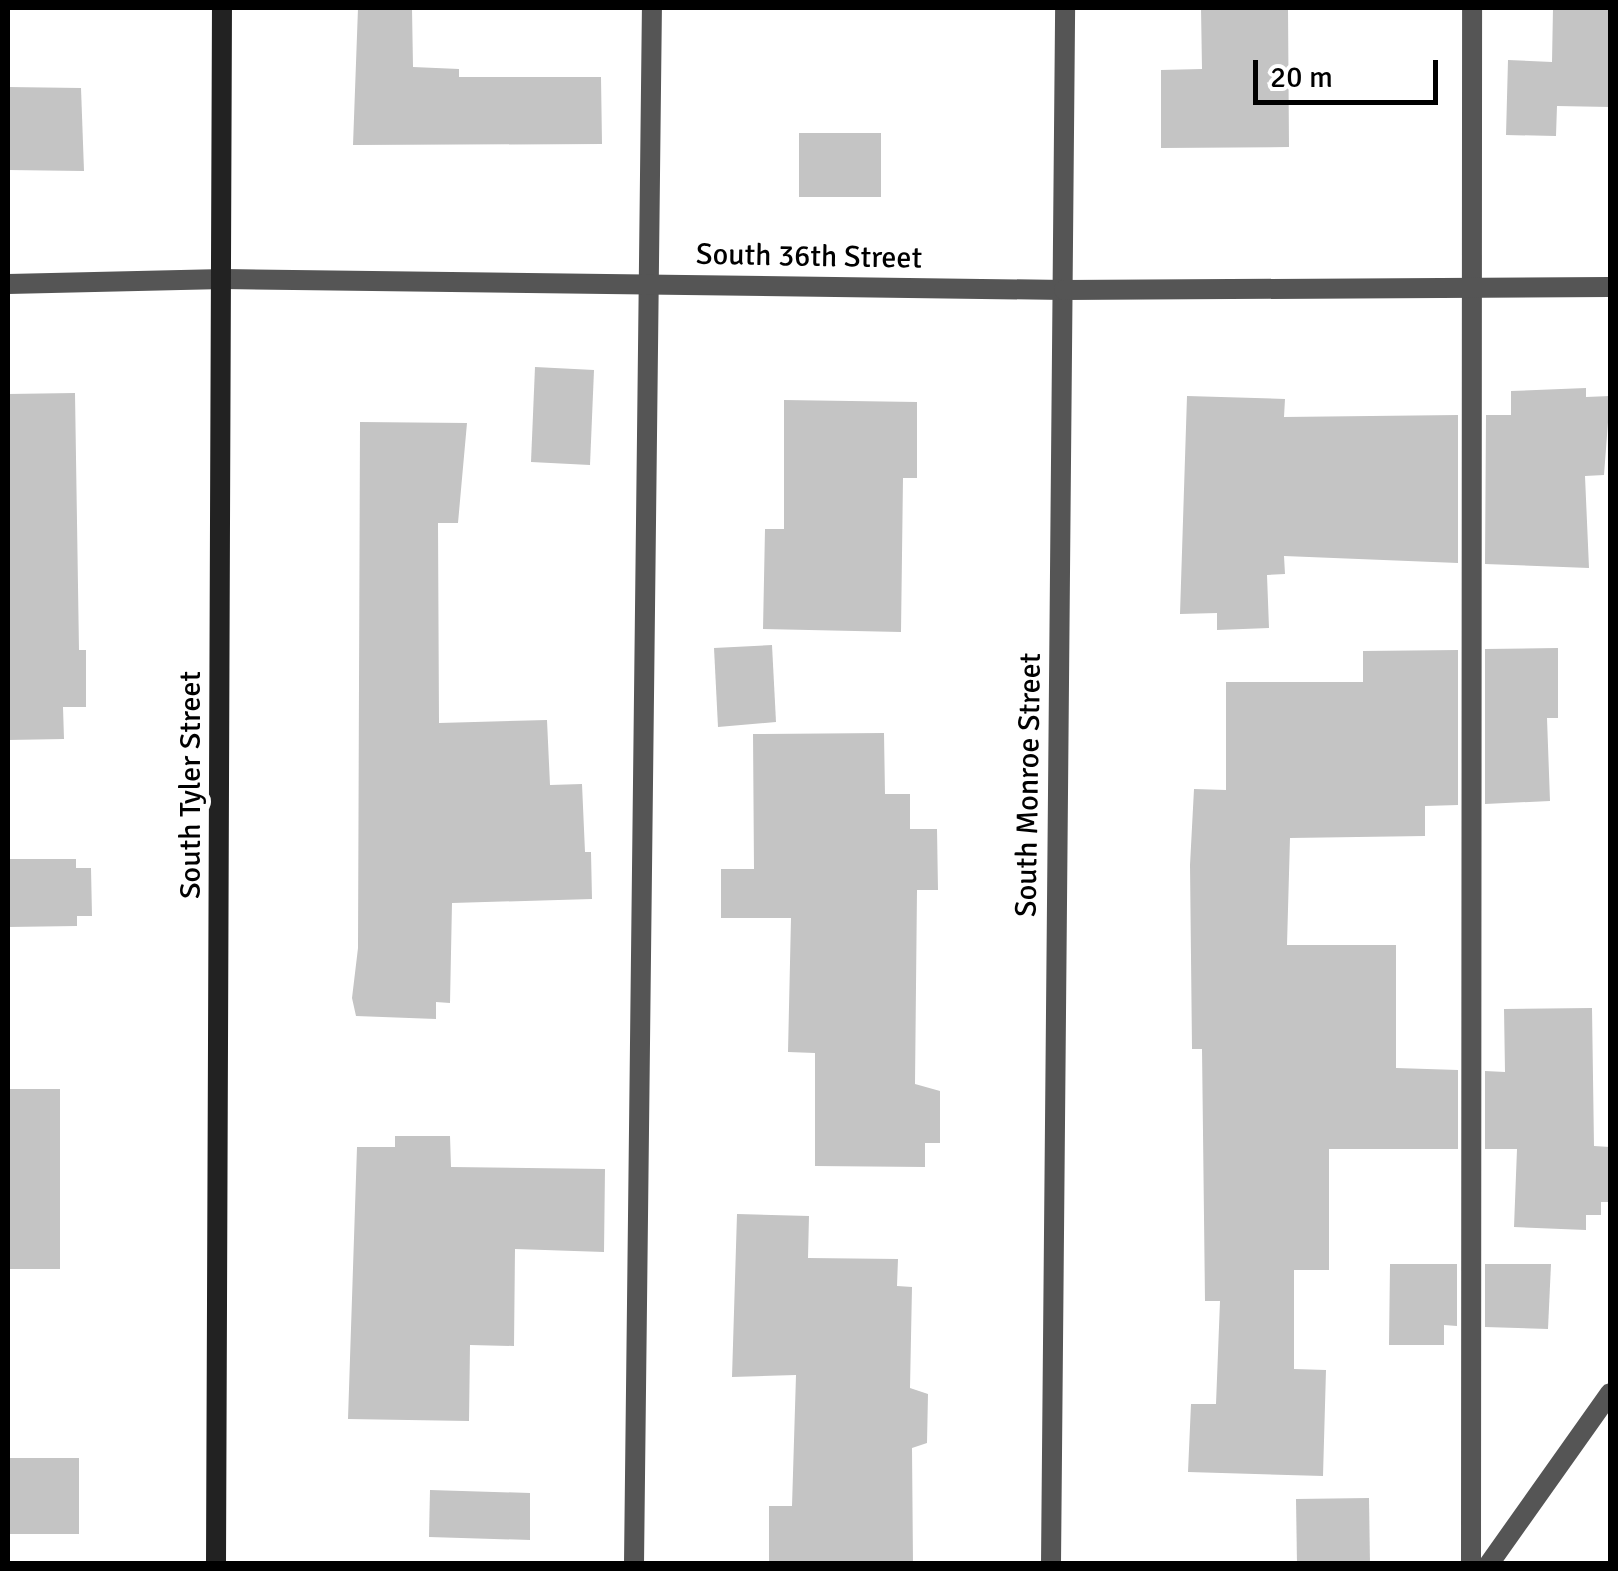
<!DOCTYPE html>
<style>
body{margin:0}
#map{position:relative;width:1618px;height:1571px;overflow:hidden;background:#fff;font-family:Signika,sans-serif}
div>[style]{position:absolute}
.building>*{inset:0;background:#c4c4c4}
.service>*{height:20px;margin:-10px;padding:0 10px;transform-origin:10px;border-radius:10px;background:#555}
.minor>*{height:20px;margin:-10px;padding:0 10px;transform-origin:10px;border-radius:10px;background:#555}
.tertiary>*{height:20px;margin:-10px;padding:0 10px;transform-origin:10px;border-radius:10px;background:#555}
.secondary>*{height:20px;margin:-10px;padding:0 10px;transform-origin:10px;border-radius:10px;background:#222}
span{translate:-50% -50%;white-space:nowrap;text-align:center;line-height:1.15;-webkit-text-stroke:10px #fff;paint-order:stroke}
.street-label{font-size:30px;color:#000}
.frame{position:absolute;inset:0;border:10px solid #000;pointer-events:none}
.scale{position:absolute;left:1253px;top:60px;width:185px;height:45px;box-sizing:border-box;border:5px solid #000;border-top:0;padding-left:12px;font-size:30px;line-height:35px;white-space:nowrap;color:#000;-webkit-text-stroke:8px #fff;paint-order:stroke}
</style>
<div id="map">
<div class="building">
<div style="clip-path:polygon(358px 8px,412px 8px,413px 67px,459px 69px,459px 77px,601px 77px,602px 144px,353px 145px)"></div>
<div style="clip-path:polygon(1201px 8px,1288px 8px,1289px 147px,1161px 148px,1161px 70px,1202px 69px)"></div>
<div style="clip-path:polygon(1553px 8px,1610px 8px,1610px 107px,1557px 106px,1556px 136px,1506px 135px,1508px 60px,1552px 62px)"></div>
<div style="clip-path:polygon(8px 87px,81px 88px,84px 171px,8px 170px)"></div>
<div style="clip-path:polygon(799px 133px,881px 133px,881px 197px,799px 197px)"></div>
<div style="clip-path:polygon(535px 367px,594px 370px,590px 465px,531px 462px)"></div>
<div style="clip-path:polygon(1586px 388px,1586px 397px,1610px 396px,1604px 475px,1585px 476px,1589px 568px,1485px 564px,1486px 415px,1511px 415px,1511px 391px)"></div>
<div style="clip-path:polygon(75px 393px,79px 650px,86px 650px,86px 707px,63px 707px,64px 739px,8px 740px,8px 394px)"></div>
<div style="clip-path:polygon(1187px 396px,1285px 399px,1284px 417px,1458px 415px,1458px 563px,1284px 556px,1285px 574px,1267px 575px,1269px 628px,1217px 630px,1217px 613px,1180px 614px)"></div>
<div style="clip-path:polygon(784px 400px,917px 402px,917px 478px,903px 478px,901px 632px,763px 629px,765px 529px,784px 529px)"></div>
<div style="clip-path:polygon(360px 422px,467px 423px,458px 523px,438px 523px,439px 723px,547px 720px,550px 785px,582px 784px,585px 852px,591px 852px,592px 899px,452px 903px,450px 1003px,436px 1002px,436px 1019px,356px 1016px,352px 998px,358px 948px)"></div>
<div style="clip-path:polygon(772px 645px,776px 722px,718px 727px,714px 648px)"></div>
<div style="clip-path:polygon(1558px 648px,1558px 718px,1547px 718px,1550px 801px,1485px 804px,1485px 649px)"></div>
<div style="clip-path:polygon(1458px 650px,1458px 805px,1425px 806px,1425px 836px,1290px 838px,1287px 945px,1396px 945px,1396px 1068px,1458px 1070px,1458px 1149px,1329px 1149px,1329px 1270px,1294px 1270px,1294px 1369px,1326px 1370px,1323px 1476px,1188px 1472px,1191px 1404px,1216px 1404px,1220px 1301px,1205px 1301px,1202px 1049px,1192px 1049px,1190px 865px,1194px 789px,1226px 790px,1226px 682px,1363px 682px,1363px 651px)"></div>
<div style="clip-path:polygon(884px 733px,885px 794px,910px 794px,910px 829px,937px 829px,938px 890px,917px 890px,915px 1084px,940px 1091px,940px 1143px,925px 1143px,925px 1167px,815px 1166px,815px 1053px,788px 1052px,791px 918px,721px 918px,721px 869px,754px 869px,753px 734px)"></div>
<div style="clip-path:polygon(8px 859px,76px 859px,76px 868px,91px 868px,92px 916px,77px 916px,77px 926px,8px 927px)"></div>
<div style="clip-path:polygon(1592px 1008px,1594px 1146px,1610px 1147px,1610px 1202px,1601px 1202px,1601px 1215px,1586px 1215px,1586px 1230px,1514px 1227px,1517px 1149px,1485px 1149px,1485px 1071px,1505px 1072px,1504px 1009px)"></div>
<div style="clip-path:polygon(8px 1089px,60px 1089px,60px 1269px,8px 1269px)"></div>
<div style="clip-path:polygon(395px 1136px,450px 1136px,451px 1167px,605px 1169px,604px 1252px,515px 1249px,514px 1346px,470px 1345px,469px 1421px,348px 1419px,357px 1147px,395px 1147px)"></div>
<div style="clip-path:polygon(737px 1214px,809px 1216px,808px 1258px,898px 1259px,897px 1286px,912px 1287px,910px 1388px,928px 1394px,927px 1443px,912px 1448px,913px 1564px,769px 1564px,769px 1506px,792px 1506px,796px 1375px,732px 1377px)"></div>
<div style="clip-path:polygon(1390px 1264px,1457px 1264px,1457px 1326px,1444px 1325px,1444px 1345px,1389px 1345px)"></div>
<div style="clip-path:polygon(1485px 1264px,1551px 1264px,1548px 1329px,1485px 1327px)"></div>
<div style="clip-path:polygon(8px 1458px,79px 1458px,79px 1534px,8px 1534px)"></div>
<div style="clip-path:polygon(430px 1490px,530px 1493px,530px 1540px,429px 1537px)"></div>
<div style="clip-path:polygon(1369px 1498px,1370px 1564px,1297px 1564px,1296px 1499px)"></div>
</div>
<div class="service">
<div style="left:634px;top:1564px;width:1556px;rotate:-89.34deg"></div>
<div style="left:1471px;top:1564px;width:1556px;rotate:-89.96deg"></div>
</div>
<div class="minor">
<div style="left:8px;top:284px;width:216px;rotate:-1.3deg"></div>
<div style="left:1051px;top:1564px;width:1556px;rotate:-89.48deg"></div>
<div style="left:1489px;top:1564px;width:209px;rotate:-54.7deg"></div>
</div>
<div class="tertiary">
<div style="left:224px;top:279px;width:840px;rotate:0.75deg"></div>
<div style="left:1064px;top:290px;width:546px;rotate:-0.31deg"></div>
</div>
<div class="secondary">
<div style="left:216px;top:1564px;width:1556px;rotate:-89.78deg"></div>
</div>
<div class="street-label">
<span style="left:809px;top:257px;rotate:1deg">South 36th Street</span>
<span style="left:191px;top:785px;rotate:-90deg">South Tyler Street</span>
<span style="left:1029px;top:785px;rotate:-89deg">South Monroe Street</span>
</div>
<div class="frame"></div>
<div class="scale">20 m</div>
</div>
